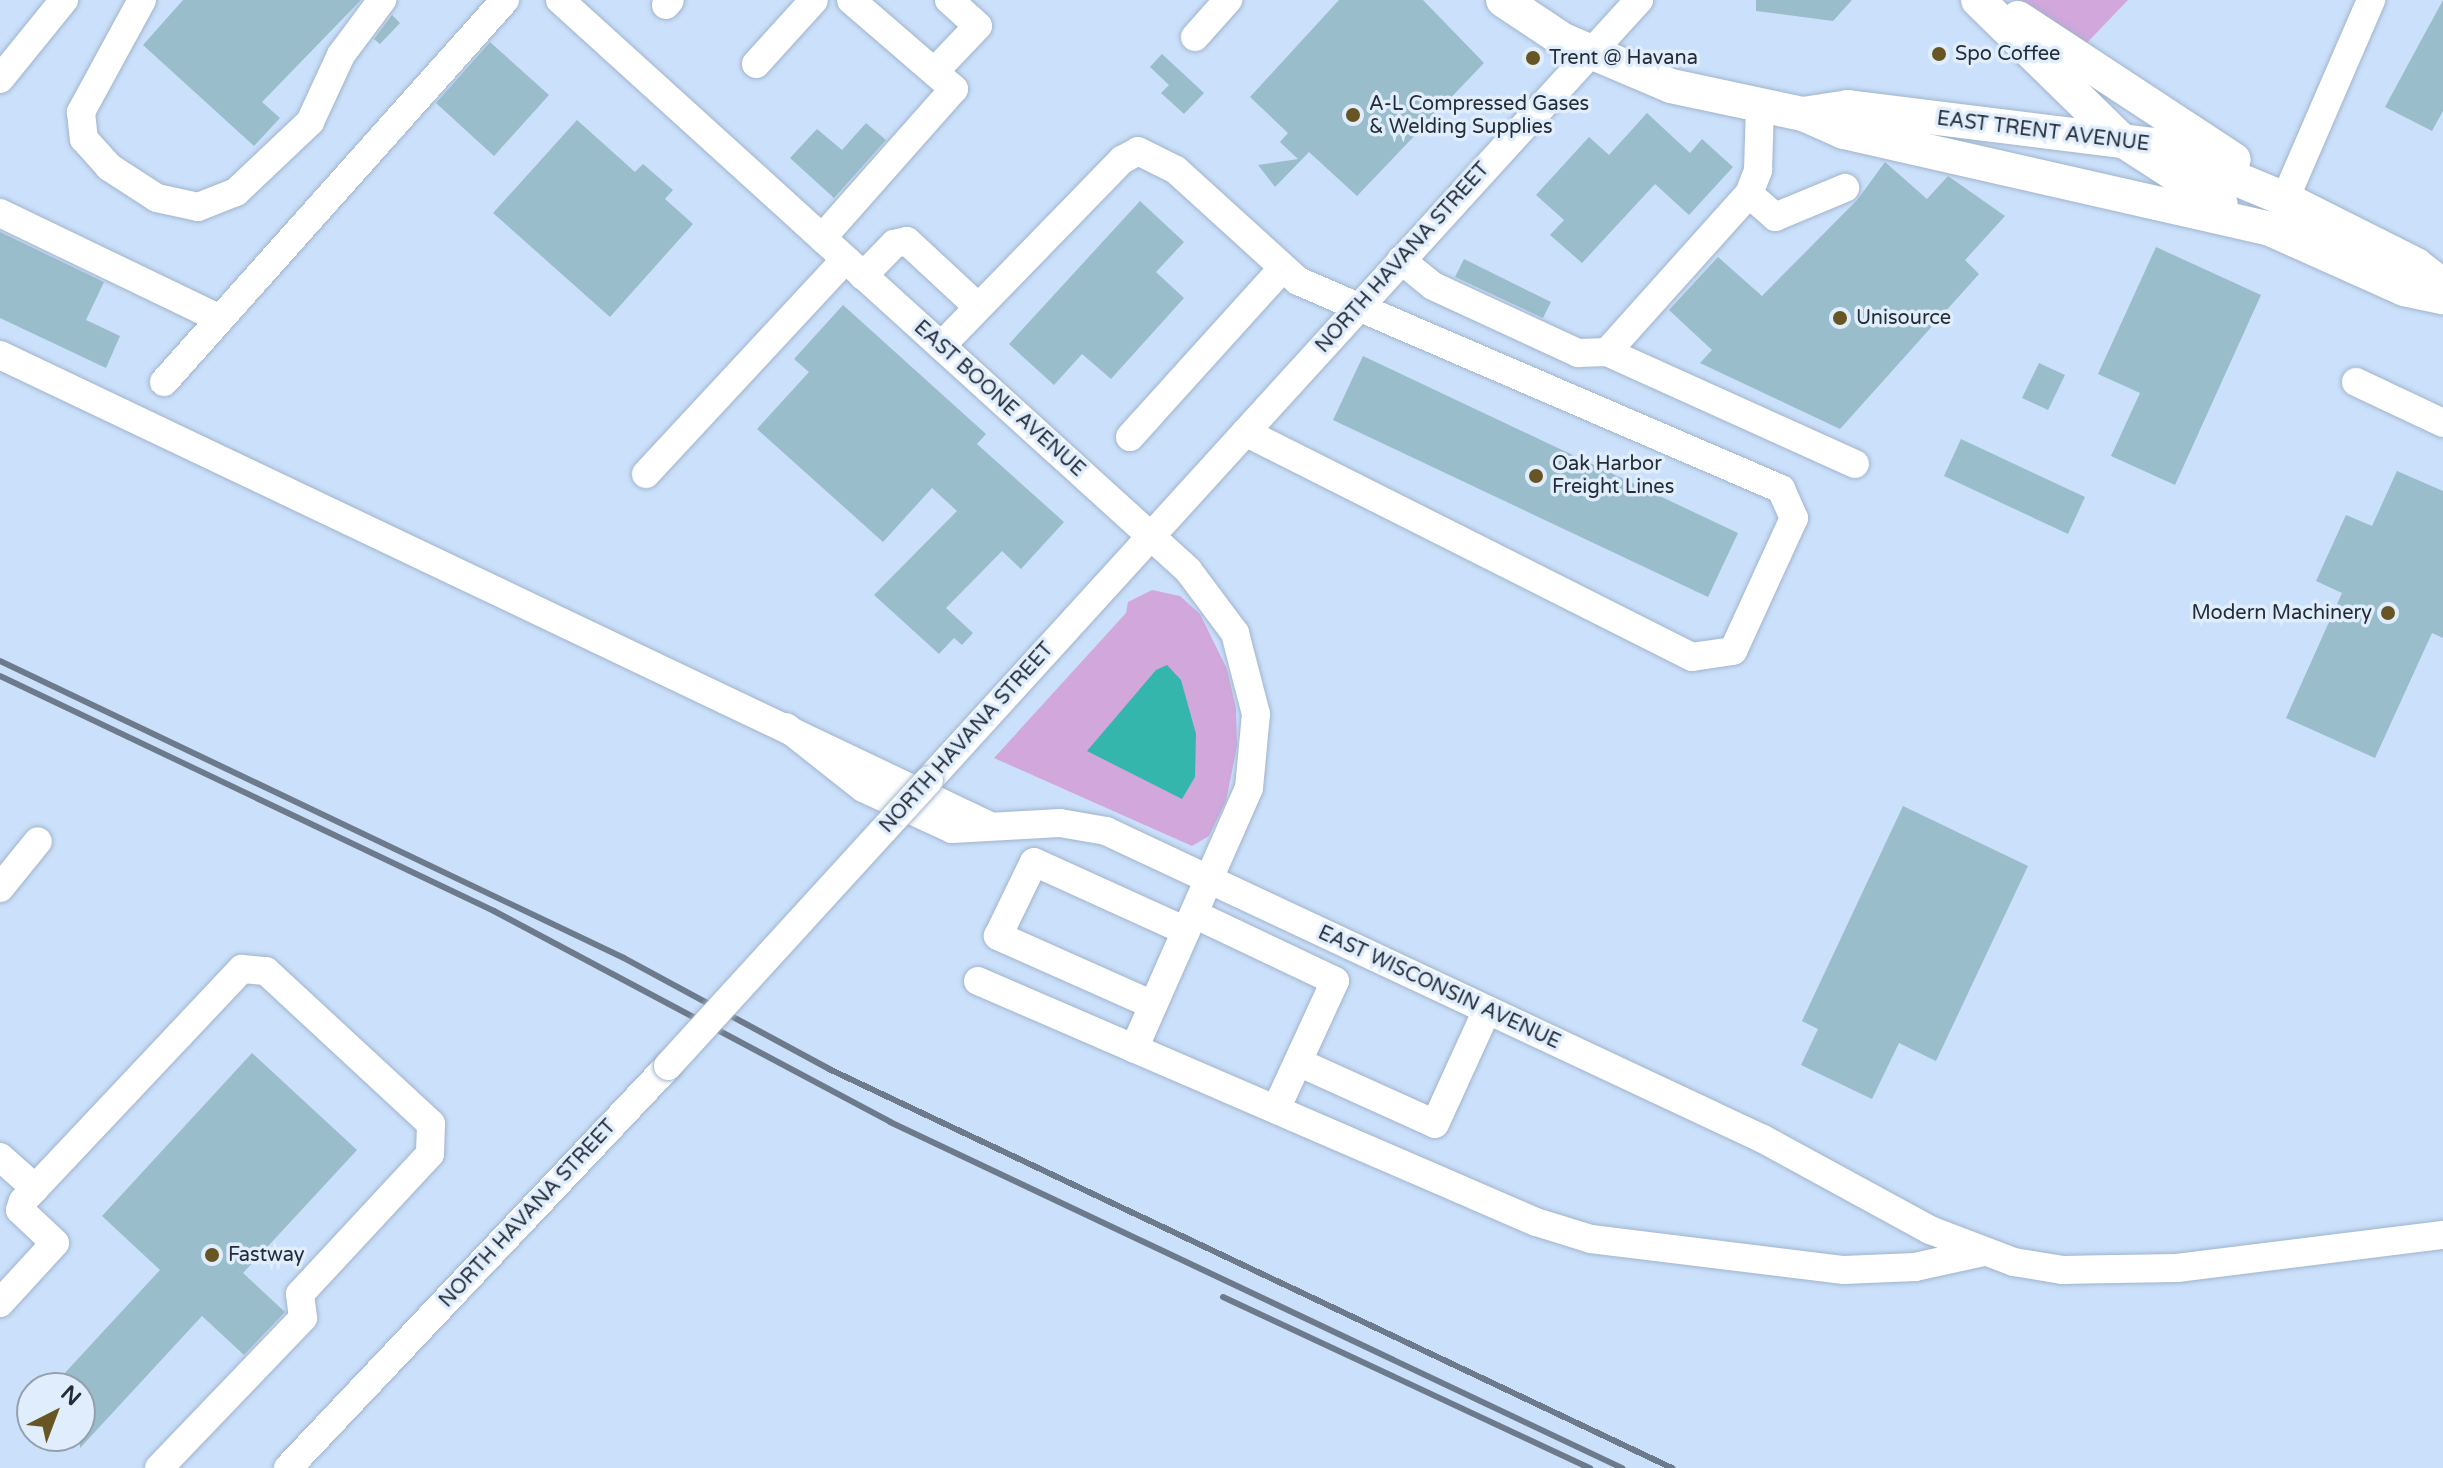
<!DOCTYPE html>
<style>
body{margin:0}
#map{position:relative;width:2443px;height:1468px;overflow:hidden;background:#cbe0fa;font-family:"Varela Round",sans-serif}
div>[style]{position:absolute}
.green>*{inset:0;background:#d1a7dc}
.water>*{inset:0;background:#34b6ad}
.building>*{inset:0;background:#99bdca}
.roads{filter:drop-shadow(0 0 2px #a0b4cd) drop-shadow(0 0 2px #a0b4cd)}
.minor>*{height:28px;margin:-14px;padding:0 14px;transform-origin:14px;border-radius:14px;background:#fff}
.major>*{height:34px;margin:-17px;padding:0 17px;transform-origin:17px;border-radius:17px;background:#fff}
.rail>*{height:6px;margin:-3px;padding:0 3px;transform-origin:3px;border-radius:3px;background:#6c7a8b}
.bridges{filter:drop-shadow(0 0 2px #a0b4cd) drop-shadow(0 0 2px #a0b4cd)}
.minor-bridge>*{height:28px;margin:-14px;padding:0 14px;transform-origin:14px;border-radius:14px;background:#fff}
.dots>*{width:22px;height:22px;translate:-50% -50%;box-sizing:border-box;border:4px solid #e0edfd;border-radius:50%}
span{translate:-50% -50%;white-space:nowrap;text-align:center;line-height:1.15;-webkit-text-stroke:7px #e0edfd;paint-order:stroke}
.poi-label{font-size:20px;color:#242c36}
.left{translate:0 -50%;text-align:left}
.right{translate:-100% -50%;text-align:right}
.street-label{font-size:20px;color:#242c36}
.north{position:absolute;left:16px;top:1372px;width:80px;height:80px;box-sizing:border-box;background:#e0edfd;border:2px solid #95a0ad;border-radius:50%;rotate:42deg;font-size:22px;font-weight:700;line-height:32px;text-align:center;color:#242c36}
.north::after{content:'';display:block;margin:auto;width:28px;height:36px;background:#675623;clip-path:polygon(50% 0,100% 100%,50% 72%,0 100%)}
</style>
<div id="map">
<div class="green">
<div style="clip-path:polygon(2018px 0,2128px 0,2080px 50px)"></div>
<div style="clip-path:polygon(1152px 590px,1180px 596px,1200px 614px,1227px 669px,1236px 708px,1237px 746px,1226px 801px,1209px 836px,1192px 846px,994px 758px,1126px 613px,1128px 602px)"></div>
</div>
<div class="water">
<div style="clip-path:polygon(1167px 665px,1181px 680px,1196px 734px,1195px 777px,1182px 799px,1087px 751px,1156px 670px)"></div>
</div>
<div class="building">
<div style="clip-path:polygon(183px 0,361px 0,262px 102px,280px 118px,254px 146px,143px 45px)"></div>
<div style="clip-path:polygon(1339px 0,1423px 0,1484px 63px,1357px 196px,1309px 152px,1275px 187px,1258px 165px,1298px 159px,1280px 142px,1288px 133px,1250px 97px)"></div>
<div style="clip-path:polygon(1756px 0,1852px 0,1833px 21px,1756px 11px)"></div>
<div style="clip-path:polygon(2443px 0,2443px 111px,2432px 131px,2385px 107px)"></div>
<div style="clip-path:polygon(392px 15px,400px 23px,380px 44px,374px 39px)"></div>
<div style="clip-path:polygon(490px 42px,549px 95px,494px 156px,436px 103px)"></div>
<div style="clip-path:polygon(1162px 54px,1204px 93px,1184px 114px,1161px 93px,1169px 85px,1150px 67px)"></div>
<div style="clip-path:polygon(1647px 113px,1690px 153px,1702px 139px,1733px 167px,1689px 215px,1655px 184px,1582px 263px,1550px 235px,1564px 220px,1536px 195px,1589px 137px,1609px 155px)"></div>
<div style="clip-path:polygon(577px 120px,635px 172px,643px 164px,673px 190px,665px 199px,693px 224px,610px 317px,493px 213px)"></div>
<div style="clip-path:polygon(866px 123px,886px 140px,834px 198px,790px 158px,817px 129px,842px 150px)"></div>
<div style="clip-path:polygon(1885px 162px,1927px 199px,1948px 176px,2005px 216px,1965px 260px,1979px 274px,1840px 429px,1700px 363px,1712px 350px,1669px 310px,1718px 257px,1762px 296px,1858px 199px)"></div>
<div style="clip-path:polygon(1140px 201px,1184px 242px,1156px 272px,1184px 298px,1111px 379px,1082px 354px,1054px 385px,1009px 344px)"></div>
<div style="clip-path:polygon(0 232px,104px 282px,86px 320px,120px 336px,106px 368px,0 318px)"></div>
<div style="clip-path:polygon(2156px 247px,2261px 295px,2175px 485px,2111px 456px,2140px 393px,2098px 374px)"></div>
<div style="clip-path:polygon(1464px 259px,1551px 302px,1543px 318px,1455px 277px)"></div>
<div style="clip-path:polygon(843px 305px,986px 434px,977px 444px,1064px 522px,1021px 569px,1002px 551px,946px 608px,973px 633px,962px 645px,954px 638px,939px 654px,874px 595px,957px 511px,932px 488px,883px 542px,757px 429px,809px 372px,794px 359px)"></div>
<div style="clip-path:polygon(1363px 356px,1738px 533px,1708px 597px,1333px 420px)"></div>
<div style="clip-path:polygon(2039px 363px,2065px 375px,2048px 410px,2022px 398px)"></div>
<div style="clip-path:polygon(1961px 439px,2085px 497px,2068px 534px,1944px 476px)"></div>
<div style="clip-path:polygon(2397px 471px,2443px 491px,2443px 638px,2432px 633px,2375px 758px,2286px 718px,2342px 593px,2316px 581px,2346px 515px,2372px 526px)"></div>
<div style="clip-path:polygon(1903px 806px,2028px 866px,1936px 1061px,1899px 1043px,1872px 1099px,1801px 1065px,1818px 1029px,1802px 1021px)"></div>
<div style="clip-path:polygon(252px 1053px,357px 1150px,243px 1273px,285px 1312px,244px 1355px,202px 1316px,80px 1448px,80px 1388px,51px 1388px,160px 1270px,102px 1216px)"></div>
</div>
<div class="roads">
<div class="minor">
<div style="left:142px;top:0;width:128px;rotate:118.6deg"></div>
<div style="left:81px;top:112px;width:27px;rotate:84deg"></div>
<div style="left:84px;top:139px;width:38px;rotate:48deg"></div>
<div style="left:109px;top:167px;width:57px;rotate:32.9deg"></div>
<div style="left:157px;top:198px;width:42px;rotate:12.4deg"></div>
<div style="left:198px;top:207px;width:41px;rotate:-21.5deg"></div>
<div style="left:236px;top:192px;width:102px;rotate:-43.4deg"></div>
<div style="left:310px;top:122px;width:74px;rotate:-65.2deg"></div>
<div style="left:341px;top:55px;width:69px;rotate:-53.3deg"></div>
<div style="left:560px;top:0;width:848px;rotate:42.23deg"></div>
<div style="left:1188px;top:570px;width:79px;rotate:53.3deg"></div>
<div style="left:1235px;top:633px;width:84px;rotate:75.5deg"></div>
<div style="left:1256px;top:714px;width:74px;rotate:95.4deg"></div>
<div style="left:1249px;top:788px;width:285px;rotate:113.8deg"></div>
<div style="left:666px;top:5px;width:6px;rotate:-51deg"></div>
<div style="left:1195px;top:37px;width:50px;rotate:-48.3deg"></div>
<div style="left:756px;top:64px;width:86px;rotate:-47.8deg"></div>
<div style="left:935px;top:71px;width:62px;rotate:-46.3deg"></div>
<div style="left:978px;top:26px;width:39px;rotate:-138deg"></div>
<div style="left:0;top:79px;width:102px;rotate:-51deg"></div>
<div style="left:1749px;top:194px;width:26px;rotate:-69deg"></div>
<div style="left:1758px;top:170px;width:65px;rotate:-88.2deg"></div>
<div style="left:2285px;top:199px;width:217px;rotate:-66.6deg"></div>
<div style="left:0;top:213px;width:244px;rotate:25.7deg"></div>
<div style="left:822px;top:238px;width:199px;rotate:-48.5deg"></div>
<div style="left:954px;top:89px;width:136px;rotate:-139.2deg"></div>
<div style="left:1401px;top:260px;width:41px;rotate:39.1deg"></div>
<div style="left:1433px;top:286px;width:160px;rotate:24.8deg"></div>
<div style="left:1578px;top:353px;width:29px;rotate:-2deg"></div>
<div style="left:1607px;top:352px;width:272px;rotate:24.3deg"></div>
<div style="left:863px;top:276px;width:45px;rotate:-45.9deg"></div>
<div style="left:894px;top:244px;width:13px;rotate:-13deg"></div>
<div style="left:907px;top:241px;width:97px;rotate:42.9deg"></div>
<div style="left:941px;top:346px;width:260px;rotate:-45.8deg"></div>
<div style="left:1122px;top:160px;width:18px;rotate:-29deg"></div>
<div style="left:1138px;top:151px;width:42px;rotate:26.6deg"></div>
<div style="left:1176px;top:170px;width:165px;rotate:42.3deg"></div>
<div style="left:1298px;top:281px;width:526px;rotate:23.3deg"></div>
<div style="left:1781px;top:489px;width:32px;rotate:66deg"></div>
<div style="left:1794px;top:518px;width:146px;rotate:114.6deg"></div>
<div style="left:1733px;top:651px;width:41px;rotate:171.7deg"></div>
<div style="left:1692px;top:657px;width:500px;rotate:-153.28deg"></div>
<div style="left:1607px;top:352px;width:212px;rotate:-48.1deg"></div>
<div style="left:1749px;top:194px;width:35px;rotate:41deg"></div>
<div style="left:1775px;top:217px;width:76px;rotate:-22.5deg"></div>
<div style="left:0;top:355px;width:1096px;rotate:25.44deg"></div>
<div style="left:164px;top:382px;width:512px;rotate:-48.25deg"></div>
<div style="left:2356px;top:382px;width:96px;rotate:25.2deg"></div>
<div style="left:1130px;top:437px;width:227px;rotate:-47.9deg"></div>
<div style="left:646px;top:474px;width:292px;rotate:-47.1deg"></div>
<div style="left:786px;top:727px;width:98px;rotate:38.4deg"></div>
<div style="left:863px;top:788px;width:98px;rotate:24.7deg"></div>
<div style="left:952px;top:829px;width:108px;rotate:-3.2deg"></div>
<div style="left:1060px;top:823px;width:47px;rotate:9.9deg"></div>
<div style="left:1106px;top:831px;width:726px;rotate:25.12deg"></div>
<div style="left:1763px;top:1139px;width:190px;rotate:28.6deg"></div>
<div style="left:1930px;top:1230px;width:90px;rotate:20.9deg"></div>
<div style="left:2014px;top:1262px;width:50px;rotate:9.3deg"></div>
<div style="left:2063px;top:1270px;width:114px;rotate:-1deg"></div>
<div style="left:2177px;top:1268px;width:268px;rotate:-7.1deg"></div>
<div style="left:929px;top:780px;width:1055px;rotate:-47.69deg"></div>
<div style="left:0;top:888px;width:60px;rotate:-51deg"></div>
<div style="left:1194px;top:914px;width:156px;rotate:25.4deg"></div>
<div style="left:1335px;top:981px;width:141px;rotate:114.7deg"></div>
<div style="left:978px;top:981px;width:608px;rotate:23.36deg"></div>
<div style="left:1536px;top:1222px;width:58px;rotate:17.2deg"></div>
<div style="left:1591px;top:1239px;width:255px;rotate:7deg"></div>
<div style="left:1844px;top:1270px;width:71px;rotate:-2.4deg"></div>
<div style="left:1915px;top:1267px;width:70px;rotate:-12.4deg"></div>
<div style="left:1153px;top:1005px;width:170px;rotate:-156deg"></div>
<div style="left:998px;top:936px;width:82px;rotate:-64.1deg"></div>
<div style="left:1034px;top:862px;width:167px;rotate:24.4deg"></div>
<div style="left:1298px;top:1062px;width:150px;rotate:24.3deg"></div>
<div style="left:1435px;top:1124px;width:125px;rotate:-65.5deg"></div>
<div style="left:0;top:1157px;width:47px;rotate:41.5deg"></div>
<div style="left:0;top:1303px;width:81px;rotate:-47.5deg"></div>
<div style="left:55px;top:1243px;width:48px;rotate:-136.7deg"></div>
<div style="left:20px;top:1210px;width:9px;rotate:-72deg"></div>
<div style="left:23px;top:1201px;width:319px;rotate:-46.7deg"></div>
<div style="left:242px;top:969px;width:24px;rotate:5deg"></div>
<div style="left:266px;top:971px;width:225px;rotate:42.8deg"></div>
<div style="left:431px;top:1124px;width:30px;rotate:92deg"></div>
<div style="left:430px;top:1154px;width:191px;rotate:132.9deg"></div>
<div style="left:300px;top:1294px;width:24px;rotate:83deg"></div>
<div style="left:303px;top:1318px;width:208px;rotate:133.8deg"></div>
<div style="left:288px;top:1468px;width:553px;rotate:-46.61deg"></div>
</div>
<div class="major">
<div style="left:1503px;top:0;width:72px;rotate:33.7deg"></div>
<div style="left:1563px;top:40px;width:117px;rotate:23.1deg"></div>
<div style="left:1671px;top:86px;width:135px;rotate:12deg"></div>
<div style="left:1803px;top:114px;width:45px;rotate:23.7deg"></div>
<div style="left:1844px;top:132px;width:437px;rotate:12.8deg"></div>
<div style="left:2270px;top:229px;width:147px;rotate:24.1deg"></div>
<div style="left:2404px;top:289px;width:40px;rotate:12deg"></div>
<div style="left:1978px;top:0;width:197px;rotate:44.4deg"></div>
<div style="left:2119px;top:138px;width:121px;rotate:32.9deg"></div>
<div style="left:2018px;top:18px;width:258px;rotate:33.3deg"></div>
<div style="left:1803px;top:114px;width:46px;rotate:-8.8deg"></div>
<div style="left:1848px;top:107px;width:309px;rotate:7.1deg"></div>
<div style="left:2155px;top:145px;width:141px;rotate:22.6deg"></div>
<div style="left:2285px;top:199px;width:147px;rotate:26.7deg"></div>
<div style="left:2416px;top:265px;width:34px;rotate:38deg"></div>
</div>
</div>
<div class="rail">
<div style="left:0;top:661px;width:691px;rotate:25.45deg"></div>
<div style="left:624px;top:958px;width:233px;rotate:28.4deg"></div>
<div style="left:829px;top:1069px;width:933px;rotate:25.33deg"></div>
<div style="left:0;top:676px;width:547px;rotate:25.44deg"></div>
<div style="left:494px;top:911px;width:449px;rotate:28deg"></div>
<div style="left:890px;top:1122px;width:810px;rotate:25.3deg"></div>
<div style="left:1223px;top:1297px;width:405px;rotate:25deg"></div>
</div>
<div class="bridges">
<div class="minor-bridge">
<div style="left:668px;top:1066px;width:387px;rotate:-47.6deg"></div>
</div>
</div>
<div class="dots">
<div style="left:1939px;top:54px;background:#675623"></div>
<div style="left:1533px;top:58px;background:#675623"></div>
<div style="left:1353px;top:115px;background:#675623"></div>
<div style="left:1840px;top:318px;background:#675623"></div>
<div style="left:1536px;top:476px;background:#675623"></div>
<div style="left:2388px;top:613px;background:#675623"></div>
<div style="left:212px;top:1255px;background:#675623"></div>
</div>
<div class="poi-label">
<span class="left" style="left:1955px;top:54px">Spo Coffee</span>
<span class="left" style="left:1549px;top:58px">Trent @ Havana</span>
<span class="left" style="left:1369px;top:116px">A-L Compressed Gases<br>&amp; Welding Supplies</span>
<span class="left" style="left:1856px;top:318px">Unisource</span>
<span class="left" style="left:1552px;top:476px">Oak Harbor<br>Freight Lines</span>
<span class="right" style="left:2372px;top:613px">Modern Machinery</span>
<span class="left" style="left:228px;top:1255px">Fastway</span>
</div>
<div class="street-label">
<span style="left:2043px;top:132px;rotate:7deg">EAST TRENT AVENUE</span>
<span style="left:1403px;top:258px;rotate:-48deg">NORTH HAVANA STREET</span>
<span style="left:999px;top:399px;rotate:42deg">EAST BOONE AVENUE</span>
<span style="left:967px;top:738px;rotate:-48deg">NORTH HAVANA STREET</span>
<span style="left:1439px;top:988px;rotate:25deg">EAST WISCONSIN AVENUE</span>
<span style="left:528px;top:1214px;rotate:-47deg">NORTH HAVANA STREET</span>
</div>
<div class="north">N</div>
</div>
